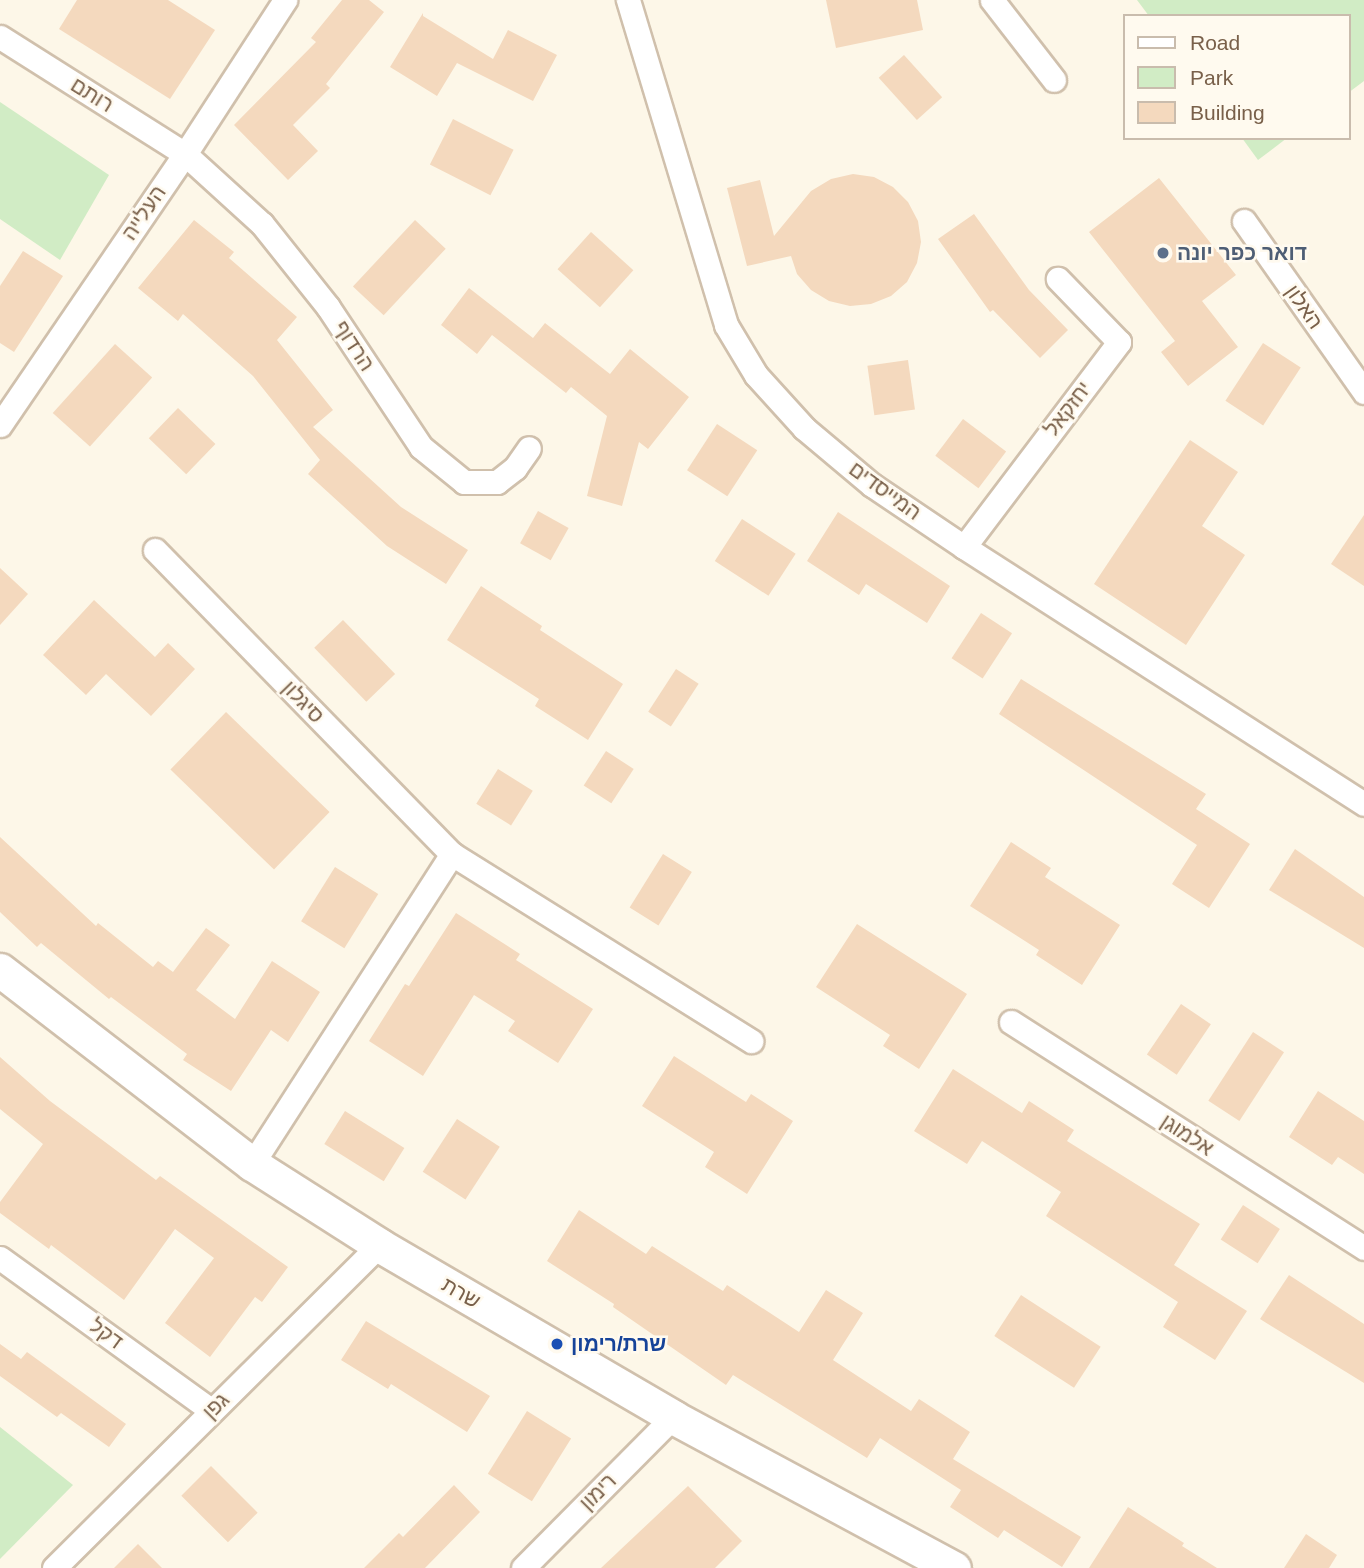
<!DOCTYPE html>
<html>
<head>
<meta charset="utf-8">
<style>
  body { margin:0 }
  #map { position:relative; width:1364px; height:1568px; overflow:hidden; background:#fdf7e8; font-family:Arial,"Noto Sans Hebrew",sans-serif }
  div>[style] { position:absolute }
  .green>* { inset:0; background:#d1ecc5 }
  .building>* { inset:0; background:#f4d9be; transform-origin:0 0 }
  .roads { filter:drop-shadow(2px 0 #d0c0ac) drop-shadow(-2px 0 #d0c0ac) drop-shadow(0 2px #d0c0ac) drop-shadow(0 -2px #d0c0ac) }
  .street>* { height:23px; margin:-11.5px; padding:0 11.5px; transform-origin:11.5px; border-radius:11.5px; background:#fff }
  .secondary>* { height:33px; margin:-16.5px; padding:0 16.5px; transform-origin:16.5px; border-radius:16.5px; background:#fff }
  .dots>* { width:19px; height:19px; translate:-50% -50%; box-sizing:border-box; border:4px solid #fffaef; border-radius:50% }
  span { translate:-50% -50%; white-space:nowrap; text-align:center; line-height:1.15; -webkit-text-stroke:5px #fffaef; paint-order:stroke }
  .street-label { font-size:21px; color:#79604a }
  .service-label { font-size:21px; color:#4e5e75; font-weight:700 }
  .left { translate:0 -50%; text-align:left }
  .transit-label { font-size:21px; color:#164399; font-weight:700 }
  .legend { position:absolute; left:1123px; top:14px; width:228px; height:126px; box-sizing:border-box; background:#fffaef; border:2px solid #c9bcad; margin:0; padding:9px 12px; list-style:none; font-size:21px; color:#79604a }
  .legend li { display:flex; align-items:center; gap:14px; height:35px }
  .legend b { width:35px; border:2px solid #c9bcad }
</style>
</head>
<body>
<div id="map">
  <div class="green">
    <div style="clip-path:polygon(1137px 0,1364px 0,1364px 81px,1348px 93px,1348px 16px,1149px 16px)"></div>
    <div style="clip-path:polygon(0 102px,109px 175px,60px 260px,0 219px)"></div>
    <div style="clip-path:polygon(1242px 138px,1287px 138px,1258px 160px)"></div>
    <div style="clip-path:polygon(0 1427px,73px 1485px,0 1559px)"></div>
  </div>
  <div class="building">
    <div style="clip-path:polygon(77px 0,168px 0,215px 30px,170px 99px,59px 29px)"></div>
    <div style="clip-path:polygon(342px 0,369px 0,384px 12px,326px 84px,330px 88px,293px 125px,318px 151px,288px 180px,234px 125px,316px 42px,311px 38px)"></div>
    <div style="clip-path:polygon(826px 0,917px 0,923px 30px,836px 48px)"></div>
    <div style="clip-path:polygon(423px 13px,423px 16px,493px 59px,508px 30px,557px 55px,533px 101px,457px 63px,437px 96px,390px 67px)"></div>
    <div style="left:904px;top:55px;width:57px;height:34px;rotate:48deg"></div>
    <div style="left:453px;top:119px;width:68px;height:51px;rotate:27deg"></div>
    <div style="clip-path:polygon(853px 174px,874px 177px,893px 187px,908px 202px,918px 221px,921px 242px,917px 263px,907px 282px,891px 296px,871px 304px,850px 306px,829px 301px,811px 290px,797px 274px,791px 256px,747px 266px,727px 188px,760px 180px,774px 236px,811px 191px,831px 179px)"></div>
    <div style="clip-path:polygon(1159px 178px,1236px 275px,1202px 301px,1238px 347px,1188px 386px,1161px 352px,1175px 341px,1089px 232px)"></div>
    <div style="clip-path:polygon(974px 214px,1029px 290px,1068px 330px,1040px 358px,993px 310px,990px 312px,938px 239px)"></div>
    <div style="clip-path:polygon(194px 220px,234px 252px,229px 258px,297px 317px,277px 340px,333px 410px,313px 427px,401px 507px,468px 550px,446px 584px,387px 546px,308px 474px,320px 460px,253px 376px,183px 314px,178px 321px,138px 288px)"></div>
    <div style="left:415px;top:220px;width:42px;height:91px;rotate:43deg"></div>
    <div style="left:591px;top:232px;width:57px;height:50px;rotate:42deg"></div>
    <div style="clip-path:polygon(23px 251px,63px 276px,14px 352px,0 343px,0 286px)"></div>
    <div style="clip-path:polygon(469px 288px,533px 338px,545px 323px,610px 374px,630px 349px,689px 397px,648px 449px,639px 442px,622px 506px,587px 496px,607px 416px,571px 387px,566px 393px,492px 335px,477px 354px,441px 325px)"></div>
    <div style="left:1263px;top:343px;width:45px;height:69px;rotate:33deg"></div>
    <div style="left:115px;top:344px;width:50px;height:93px;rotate:42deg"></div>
    <div style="left:908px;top:360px;width:50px;height:41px;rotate:82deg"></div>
    <div style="left:178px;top:408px;width:52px;height:42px;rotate:44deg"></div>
    <div style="left:963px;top:419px;width:54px;height:46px;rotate:37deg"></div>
    <div style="left:717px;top:424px;width:48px;height:55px;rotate:33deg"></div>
    <div style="clip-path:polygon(1190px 440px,1238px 472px,1202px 526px,1245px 555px,1186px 645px,1094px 584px)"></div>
    <div style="left:538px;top:511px;width:35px;height:37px;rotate:29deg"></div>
    <div style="clip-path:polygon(838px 512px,950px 586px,927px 623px,866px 584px,859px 595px,807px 561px)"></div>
    <div style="clip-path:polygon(1364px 515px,1364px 586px,1331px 564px)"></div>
    <div style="left:742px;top:519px;width:64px;height:50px;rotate:33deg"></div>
    <div style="clip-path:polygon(0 568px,28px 594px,0 625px)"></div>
    <div style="clip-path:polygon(481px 586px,542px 626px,540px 630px,623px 684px,588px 740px,535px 706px,539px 699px,447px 640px)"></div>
    <div style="clip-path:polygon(94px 600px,155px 657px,168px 643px,195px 669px,151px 716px,106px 674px,86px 695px,43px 655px)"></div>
    <div style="left:981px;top:613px;width:37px;height:54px;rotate:33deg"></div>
    <div style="left:343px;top:620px;width:75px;height:40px;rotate:46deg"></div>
    <div style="left:676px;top:669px;width:27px;height:51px;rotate:33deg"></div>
    <div style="clip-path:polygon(1021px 679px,1206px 794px,1196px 809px,1250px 844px,1209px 908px,1172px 884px,1197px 845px,999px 714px)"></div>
    <div style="left:226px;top:712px;width:144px;height:80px;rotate:44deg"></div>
    <div style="left:606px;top:751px;width:33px;height:41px;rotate:33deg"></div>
    <div style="left:498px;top:769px;width:41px;height:41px;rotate:32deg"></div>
    <div style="clip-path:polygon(0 837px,96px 926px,98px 923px,153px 967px,158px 961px,173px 972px,206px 928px,230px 945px,196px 990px,235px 1019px,272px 961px,320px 992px,288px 1042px,271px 1030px,231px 1091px,183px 1060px,187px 1054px,111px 997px,109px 999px,41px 943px,37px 947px,0 912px)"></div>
    <div style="clip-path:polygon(1011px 842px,1051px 868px,1045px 877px,1120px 925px,1082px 985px,1036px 955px,1039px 950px,970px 906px)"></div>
    <div style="clip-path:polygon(1295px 849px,1364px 897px,1364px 948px,1269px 890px)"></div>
    <div style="left:663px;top:854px;width:34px;height:63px;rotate:32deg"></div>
    <div style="left:335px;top:867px;width:51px;height:64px;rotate:32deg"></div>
    <div style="clip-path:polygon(456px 913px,520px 954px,516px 960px,593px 1009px,558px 1063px,508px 1031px,515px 1021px,474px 995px,423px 1076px,369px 1041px,405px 984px,409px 986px)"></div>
    <div style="clip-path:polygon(857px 924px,967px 994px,919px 1069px,883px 1046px,890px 1035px,816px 987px)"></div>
    <div style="left:1181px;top:1004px;width:36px;height:61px;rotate:34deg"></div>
    <div style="left:1253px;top:1032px;width:37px;height:82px;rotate:33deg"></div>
    <div style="clip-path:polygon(674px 1056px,746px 1102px,751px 1094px,793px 1121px,747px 1194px,705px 1167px,714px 1152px,642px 1106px)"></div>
    <div style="clip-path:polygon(0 1057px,50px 1101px,156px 1180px,160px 1176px,288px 1267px,262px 1302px,255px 1297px,210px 1357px,165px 1323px,214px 1258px,175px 1229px,124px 1300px,51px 1245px,49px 1249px,0 1213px,0 1202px,43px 1144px,0 1109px)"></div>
    <div style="clip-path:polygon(953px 1069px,1022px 1113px,1029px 1101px,1074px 1130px,1067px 1141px,1200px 1224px,1174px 1265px,1247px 1311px,1215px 1360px,1163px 1327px,1178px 1302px,1046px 1216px,1061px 1192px,982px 1141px,967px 1164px,914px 1131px)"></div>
    <div style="clip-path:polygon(1318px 1091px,1364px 1121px,1364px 1174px,1338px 1157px,1332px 1165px,1289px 1137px)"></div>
    <div style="left:345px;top:1111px;width:70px;height:39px;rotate:32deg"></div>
    <div style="left:457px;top:1119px;width:51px;height:63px;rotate:33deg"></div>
    <div style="left:1243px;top:1205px;width:44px;height:41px;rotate:33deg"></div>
    <div style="clip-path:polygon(579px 1210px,646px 1254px,652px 1246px,723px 1291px,727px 1285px,799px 1332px,826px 1290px,863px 1313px,833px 1360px,911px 1411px,919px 1399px,970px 1432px,953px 1459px,1081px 1537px,1062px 1567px,1004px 1530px,998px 1538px,950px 1507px,961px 1490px,880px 1438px,867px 1458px,733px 1375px,726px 1385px,613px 1307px,614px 1304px,547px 1261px)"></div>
    <div style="clip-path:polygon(1289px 1275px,1364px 1324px,1364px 1383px,1260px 1319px)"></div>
    <div style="left:1021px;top:1295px;width:95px;height:49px;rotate:33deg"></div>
    <div style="clip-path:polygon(366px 1321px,490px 1396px,467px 1432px,391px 1384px,388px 1389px,341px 1360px)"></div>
    <div style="clip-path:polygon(0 1344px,21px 1359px,27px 1352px,126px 1424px,109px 1447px,61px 1413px,57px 1417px,0 1376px)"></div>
    <div style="left:527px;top:1411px;width:52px;height:74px;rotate:32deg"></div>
    <div style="left:211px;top:1466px;width:66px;height:42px;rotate:45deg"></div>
    <div style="clip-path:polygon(454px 1485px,480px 1512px,425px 1568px,364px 1568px,399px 1533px,403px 1537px)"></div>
    <div style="clip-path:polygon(688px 1486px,742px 1541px,715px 1568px,601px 1568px)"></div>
    <div style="clip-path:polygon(1128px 1507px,1184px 1543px,1182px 1546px,1217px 1568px,1089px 1568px)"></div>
    <div style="clip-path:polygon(1306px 1534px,1337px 1555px,1329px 1568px,1284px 1568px)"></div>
    <div style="clip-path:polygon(138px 1544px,162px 1568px,114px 1568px)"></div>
  </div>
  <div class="roads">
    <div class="street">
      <div style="left:628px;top:0;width:339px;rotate:73.2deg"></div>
      <div style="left:726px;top:325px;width:58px;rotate:59deg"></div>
      <div style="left:756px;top:375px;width:72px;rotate:47.8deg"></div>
      <div style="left:804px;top:428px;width:89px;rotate:40deg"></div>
      <div style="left:872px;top:485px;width:111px;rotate:34deg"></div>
      <div style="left:964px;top:547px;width:475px;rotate:32.7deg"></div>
      <div style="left:992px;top:0;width:101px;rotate:52.2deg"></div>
      <div style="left:0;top:37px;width:219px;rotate:32.3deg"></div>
      <div style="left:185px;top:154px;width:104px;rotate:42.3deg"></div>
      <div style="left:262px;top:224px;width:106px;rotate:51.5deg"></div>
      <div style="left:328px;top:307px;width:168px;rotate:56.4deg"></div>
      <div style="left:421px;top:447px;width:55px;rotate:39.1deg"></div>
      <div style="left:464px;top:482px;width:33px"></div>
      <div style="left:497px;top:482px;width:23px;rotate:-38deg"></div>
      <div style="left:515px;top:468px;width:24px;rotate:-55deg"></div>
      <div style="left:1244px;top:221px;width:209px;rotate:54.9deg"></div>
      <div style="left:0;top:425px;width:328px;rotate:-55.7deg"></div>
      <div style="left:185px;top:154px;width:184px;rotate:-57deg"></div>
      <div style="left:964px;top:547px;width:257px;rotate:-52.9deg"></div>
      <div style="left:1119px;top:342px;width:88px;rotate:-134.1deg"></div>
      <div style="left:155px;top:550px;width:425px;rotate:45.7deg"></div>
      <div style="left:452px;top:854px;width:353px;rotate:32deg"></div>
      <div style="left:1011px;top:1022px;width:419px;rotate:32.6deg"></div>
      <div style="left:252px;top:1164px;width:369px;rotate:-57.2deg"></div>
      <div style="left:0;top:1258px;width:260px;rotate:35.8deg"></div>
      <div style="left:54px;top:1568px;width:458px;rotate:-44.8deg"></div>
      <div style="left:523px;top:1568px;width:213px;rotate:-45.2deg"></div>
    </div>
    <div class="secondary">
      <div style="left:0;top:970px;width:318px;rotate:37.6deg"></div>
      <div style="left:252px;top:1164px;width:151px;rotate:32.5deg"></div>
      <div style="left:379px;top:1245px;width:341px;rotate:30.3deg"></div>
      <div style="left:673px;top:1417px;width:319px;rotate:28.3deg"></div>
    </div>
  </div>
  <div class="dots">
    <div style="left:1163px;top:253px;background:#5c6f8a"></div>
    <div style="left:557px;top:1344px;background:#1a4fb4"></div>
  </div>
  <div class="street-label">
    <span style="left:92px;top:95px;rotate:32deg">רותם</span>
    <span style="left:144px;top:213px;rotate:-56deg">העלייה</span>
    <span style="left:1304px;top:307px;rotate:55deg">האלון</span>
    <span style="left:354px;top:346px;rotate:57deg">הרדוף</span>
    <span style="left:1068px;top:409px;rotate:-53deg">יחזקאל</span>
    <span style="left:885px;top:491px;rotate:36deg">המייסדים</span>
    <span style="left:303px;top:702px;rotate:46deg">סיגלון</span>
    <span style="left:1187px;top:1135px;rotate:33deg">אלמוגן</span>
    <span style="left:461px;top:1293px;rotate:30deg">שרת</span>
    <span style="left:106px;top:1334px;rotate:36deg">דקל</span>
    <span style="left:216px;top:1406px;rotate:-45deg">גפן</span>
    <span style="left:598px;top:1492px;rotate:-45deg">רימון</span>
  </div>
  <div class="service-label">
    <span class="left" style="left:1177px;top:253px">דואר כפר יונה</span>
  </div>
  <div class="transit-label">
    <span class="left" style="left:571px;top:1344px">שרת/רימון</span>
  </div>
  <ul class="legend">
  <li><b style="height:9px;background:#fff"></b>Road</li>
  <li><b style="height:19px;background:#d1ecc5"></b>Park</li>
  <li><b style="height:19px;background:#f4d9be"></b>Building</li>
  </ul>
</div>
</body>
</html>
